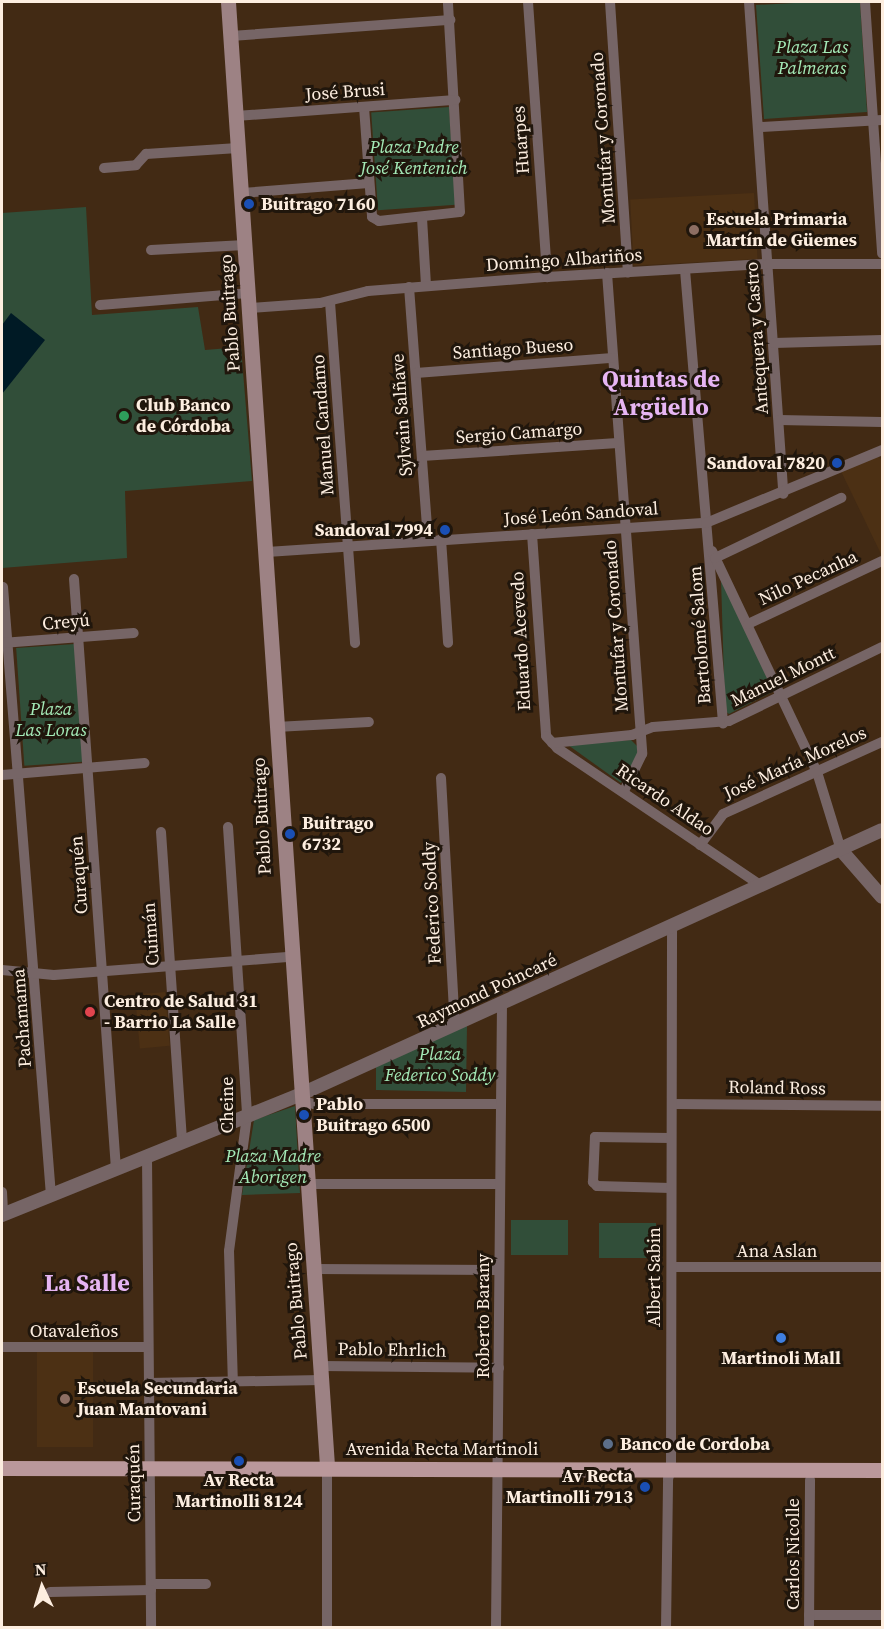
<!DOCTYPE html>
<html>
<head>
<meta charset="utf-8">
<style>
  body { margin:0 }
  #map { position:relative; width:884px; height:1629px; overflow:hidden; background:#422a14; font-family:"Source Serif 4",serif }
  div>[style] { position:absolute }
  .built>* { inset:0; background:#4c3014; transform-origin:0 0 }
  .green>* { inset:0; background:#314e39; transform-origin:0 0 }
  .water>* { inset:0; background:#001a25 }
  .minor>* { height:10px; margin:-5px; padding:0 5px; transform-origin:5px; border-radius:5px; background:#766566 }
  .tertiary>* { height:14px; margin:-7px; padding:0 7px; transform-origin:7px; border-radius:7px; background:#766566 }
  .secondary>* { height:15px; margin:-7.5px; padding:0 7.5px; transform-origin:7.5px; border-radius:7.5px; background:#9d8284 }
  .primary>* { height:15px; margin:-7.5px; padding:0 7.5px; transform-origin:7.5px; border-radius:7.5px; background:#ba989b }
  .dots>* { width:16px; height:16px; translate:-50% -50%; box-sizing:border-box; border:3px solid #20160c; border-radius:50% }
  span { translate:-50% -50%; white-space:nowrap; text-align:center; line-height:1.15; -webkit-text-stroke:6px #20160c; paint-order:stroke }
  .park-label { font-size:18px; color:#a4eab7; font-style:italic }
  .street-label { font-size:18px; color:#fdeee0 }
  .poi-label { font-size:18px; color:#fdeee0; font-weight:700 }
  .left { translate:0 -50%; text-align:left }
  .right { translate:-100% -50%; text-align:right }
  .district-label { font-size:24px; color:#e6b5f3; font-weight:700 }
  .frame { position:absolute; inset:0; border:3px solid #fdeee0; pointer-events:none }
  .north { position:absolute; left:12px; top:1557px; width:60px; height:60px; -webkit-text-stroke:4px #20160c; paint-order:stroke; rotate:356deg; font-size:16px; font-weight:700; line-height:24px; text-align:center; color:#fdeee0 }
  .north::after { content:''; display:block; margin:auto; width:21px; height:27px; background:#fdeee0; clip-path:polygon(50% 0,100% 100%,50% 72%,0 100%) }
</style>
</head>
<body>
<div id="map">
  <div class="built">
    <div style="left:754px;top:193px;width:66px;height:124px;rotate:87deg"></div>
    <div style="clip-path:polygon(873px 452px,882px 460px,882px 556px,839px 467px)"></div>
    <div style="left:165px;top:992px;width:54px;height:30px;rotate:85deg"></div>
    <div style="left:37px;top:1350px;width:56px;height:97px"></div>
  </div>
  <div class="green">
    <div style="clip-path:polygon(813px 2px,860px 2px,867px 112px,764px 119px,756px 5px)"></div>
    <div style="left:449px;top:107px;width:98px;height:78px;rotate:86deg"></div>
    <div style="clip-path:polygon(86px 207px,92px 315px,198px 307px,205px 350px,241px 347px,252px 481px,125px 491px,127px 558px,2px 568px,2px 213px)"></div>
    <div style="clip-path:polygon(721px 579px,774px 691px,729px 714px,725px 711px)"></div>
    <div style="left:75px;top:644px;width:118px;height:59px;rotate:86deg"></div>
    <div style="clip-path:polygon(631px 740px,637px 746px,637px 758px,621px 783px,568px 745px)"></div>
    <div style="clip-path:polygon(467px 1025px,466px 1092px,376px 1090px,376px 1067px)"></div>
    <div style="clip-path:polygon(295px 1106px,300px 1193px,242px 1195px,254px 1120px)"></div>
    <div style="left:511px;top:1220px;width:57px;height:35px"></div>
    <div style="left:599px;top:1223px;width:57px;height:35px"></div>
  </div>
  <div class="water">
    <div style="clip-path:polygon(11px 313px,45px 340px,2px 394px,2px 325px)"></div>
  </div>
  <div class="minor">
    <div style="left:528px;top:2px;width:276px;rotate:86deg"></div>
    <div style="left:610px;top:2px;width:271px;rotate:86.2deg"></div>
    <div style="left:749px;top:2px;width:493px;rotate:86deg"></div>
    <div style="left:865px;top:2px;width:252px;rotate:86.1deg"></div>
    <div style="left:231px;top:36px;width:220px;rotate:-4.2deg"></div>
    <div style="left:364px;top:107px;width:110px;rotate:85.8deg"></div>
    <div style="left:372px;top:217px;width:8px;rotate:30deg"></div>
    <div style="left:379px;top:221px;width:81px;rotate:-6.3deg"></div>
    <div style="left:460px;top:212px;width:210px;rotate:-93.3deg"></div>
    <div style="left:236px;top:116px;width:220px;rotate:-4.2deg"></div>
    <div style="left:760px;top:127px;width:122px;rotate:-3.3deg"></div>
    <div style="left:104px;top:168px;width:32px;rotate:-5deg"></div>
    <div style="left:136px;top:165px;width:15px;rotate:-48deg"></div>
    <div style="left:146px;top:154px;width:92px;rotate:-3.7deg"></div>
    <div style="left:242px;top:193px;width:127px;rotate:-4.5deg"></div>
    <div style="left:422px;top:218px;width:68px;rotate:86.6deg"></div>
    <div style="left:151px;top:250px;width:94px;rotate:-3deg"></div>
    <div style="left:685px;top:270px;width:455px;rotate:85.2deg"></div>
    <div style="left:607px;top:273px;width:482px;rotate:85.8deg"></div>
    <div style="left:642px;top:754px;width:41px;rotate:115.9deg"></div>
    <div style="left:409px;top:287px;width:254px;rotate:85.7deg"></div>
    <div style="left:330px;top:302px;width:342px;rotate:85.8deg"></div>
    <div style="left:100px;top:305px;width:148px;rotate:-4.6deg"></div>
    <div style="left:249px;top:308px;width:71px;rotate:-4deg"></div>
    <div style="left:320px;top:303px;width:49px;rotate:-14deg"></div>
    <div style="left:368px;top:291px;width:180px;rotate:-4.5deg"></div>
    <div style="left:547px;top:277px;width:221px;rotate:-3.4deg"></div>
    <div style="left:768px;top:264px;width:114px"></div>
    <div style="left:774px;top:343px;width:108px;rotate:-1.6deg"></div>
    <div style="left:416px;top:373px;width:197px;rotate:-4.4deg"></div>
    <div style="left:779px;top:420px;width:103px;rotate:1.1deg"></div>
    <div style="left:422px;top:456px;width:196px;rotate:-3.8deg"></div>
    <div style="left:532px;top:534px;width:202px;rotate:86deg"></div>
    <div style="left:546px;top:736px;width:16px;rotate:47deg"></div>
    <div style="left:557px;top:748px;width:244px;rotate:34deg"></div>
    <div style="left:441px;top:539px;width:104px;rotate:86.1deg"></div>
    <div style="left:712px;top:551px;width:245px;rotate:64.6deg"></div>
    <div style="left:817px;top:772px;width:82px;rotate:72.9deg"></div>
    <div style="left:267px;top:552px;width:440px;rotate:-3.8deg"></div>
    <div style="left:706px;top:523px;width:191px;rotate:-22.5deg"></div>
    <div style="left:715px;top:558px;width:140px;rotate:-25.5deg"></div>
    <div style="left:74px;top:579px;width:591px;rotate:85.93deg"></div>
    <div style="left:3px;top:587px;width:610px;rotate:85.49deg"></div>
    <div style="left:748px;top:624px;width:148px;rotate:-25.2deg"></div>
    <div style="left:2px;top:643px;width:132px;rotate:-4.3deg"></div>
    <div style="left:276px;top:727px;width:93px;rotate:-3.1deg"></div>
    <div style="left:552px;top:743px;width:80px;rotate:-5.7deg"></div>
    <div style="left:632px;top:735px;width:22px;rotate:-21deg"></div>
    <div style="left:653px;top:727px;width:76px;rotate:-4.5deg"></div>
    <div style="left:729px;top:721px;width:170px;rotate:-25.8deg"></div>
    <div style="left:2px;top:775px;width:143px;rotate:-4.8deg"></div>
    <div style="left:441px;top:778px;width:248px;rotate:86.8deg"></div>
    <div style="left:228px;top:827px;width:290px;rotate:86.2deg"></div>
    <div style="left:247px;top:1116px;width:136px;rotate:97.6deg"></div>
    <div style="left:229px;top:1251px;width:132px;rotate:88.3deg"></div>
    <div style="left:161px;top:832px;width:311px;rotate:86.1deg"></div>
    <div style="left:700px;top:845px;width:39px;rotate:-53deg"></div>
    <div style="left:723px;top:814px;width:175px;rotate:-24.4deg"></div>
    <div style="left:2px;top:970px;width:52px;rotate:5.5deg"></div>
    <div style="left:54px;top:975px;width:237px;rotate:-4.4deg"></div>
    <div style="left:299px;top:1100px;width:16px;rotate:15deg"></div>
    <div style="left:314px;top:1104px;width:187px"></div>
    <div style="left:672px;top:1104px;width:210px;rotate:0.5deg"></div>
    <div style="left:147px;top:1157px;width:471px;rotate:89.5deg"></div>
    <div style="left:307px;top:1184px;width:193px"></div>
    <div style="left:671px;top:1188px;width:74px;rotate:-178.5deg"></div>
    <div style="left:597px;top:1186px;width:6px;rotate:-135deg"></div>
    <div style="left:593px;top:1182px;width:45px;rotate:-87.5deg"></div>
    <div style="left:595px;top:1137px;width:76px;rotate:0.8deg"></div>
    <div style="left:2px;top:1192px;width:22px;rotate:87deg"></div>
    <div style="left:672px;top:1267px;width:210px"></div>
    <div style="left:313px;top:1269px;width:186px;rotate:0.3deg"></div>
    <div style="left:2px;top:1347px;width:145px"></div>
    <div style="left:321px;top:1366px;width:178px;rotate:0.6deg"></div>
    <div style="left:148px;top:1383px;width:174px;rotate:-1deg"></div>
    <div style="left:152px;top:1584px;width:54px"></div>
    <div style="left:50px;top:1592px;width:101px;rotate:-1.1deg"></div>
    <div style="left:809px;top:1615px;width:73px"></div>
    <div style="left:327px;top:1628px;width:161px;rotate:-90deg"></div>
    <div style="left:496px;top:1628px;width:623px;rotate:-89.45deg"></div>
    <div style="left:666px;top:1628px;width:149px;rotate:-89.2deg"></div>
    <div style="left:668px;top:1479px;width:9px;rotate:-72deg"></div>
    <div style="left:671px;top:1470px;width:544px;rotate:-89.89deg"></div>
    <div style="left:809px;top:1628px;width:148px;rotate:-89.6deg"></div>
  </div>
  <div class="tertiary">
    <div style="left:841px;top:850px;width:62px;rotate:48.9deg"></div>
    <div style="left:2px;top:1215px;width:320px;rotate:-22deg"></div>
    <div style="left:299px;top:1095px;width:640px;rotate:-24.44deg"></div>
  </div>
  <div class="secondary">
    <div style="left:228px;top:2px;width:1468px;rotate:86.13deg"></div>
  </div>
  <div class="primary">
    <div style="left:2px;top:1468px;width:880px;rotate:0.13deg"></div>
  </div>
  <div class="dots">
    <div style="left:249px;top:204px;background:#1a4fb4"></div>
    <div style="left:694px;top:230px;background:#8d6e63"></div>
    <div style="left:124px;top:416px;background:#2e9e5b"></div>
    <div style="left:837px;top:463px;background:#1a4fb4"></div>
    <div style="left:445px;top:530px;background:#1a4fb4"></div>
    <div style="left:290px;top:834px;background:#1a4fb4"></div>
    <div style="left:90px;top:1012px;background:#e0444e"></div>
    <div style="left:304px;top:1115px;background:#1a4fb4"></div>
    <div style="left:781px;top:1338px;background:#3f7fe0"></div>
    <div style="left:65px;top:1399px;background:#8d6e63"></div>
    <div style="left:608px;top:1444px;background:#5c6f8a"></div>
    <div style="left:239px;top:1461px;background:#1a4fb4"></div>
    <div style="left:645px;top:1487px;background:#1a4fb4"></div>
  </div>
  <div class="park-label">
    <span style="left:812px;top:58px">Plaza Las<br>Palmeras</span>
    <span style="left:414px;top:158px">Plaza Padre<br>José Kentenich</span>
    <span style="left:51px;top:720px">Plaza<br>Las Loras</span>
    <span style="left:440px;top:1065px">Plaza<br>Federico Soddy</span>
    <span style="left:273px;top:1167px">Plaza Madre<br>Aborigen</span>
  </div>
  <div class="street-label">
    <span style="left:345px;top:92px;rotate:-4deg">José Brusi</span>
    <span style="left:603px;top:138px;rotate:-94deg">Montufar y Coronado</span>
    <span style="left:521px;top:140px;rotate:-94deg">Huarpes</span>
    <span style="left:564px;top:260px;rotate:-4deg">Domingo Albariños</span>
    <span style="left:230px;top:313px;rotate:-94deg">Pablo Buitrago</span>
    <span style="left:757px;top:338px;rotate:-94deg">Antequera y Castro</span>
    <span style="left:513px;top:349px;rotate:-4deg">Santiago Bueso</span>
    <span style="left:402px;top:415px;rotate:-94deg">Sylvain Salñave</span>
    <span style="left:323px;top:425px;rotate:-94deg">Manuel Candamo</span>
    <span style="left:519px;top:433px;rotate:-4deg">Sergio Camargo</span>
    <span style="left:581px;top:514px;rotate:-4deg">José León Sandoval</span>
    <span style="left:808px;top:578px;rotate:-25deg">Nilo Pecanha</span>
    <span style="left:66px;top:622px;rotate:-5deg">Creyú</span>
    <span style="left:616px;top:626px;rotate:-94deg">Montufar y Coronado</span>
    <span style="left:700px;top:635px;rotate:-94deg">Bartolomé Salom</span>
    <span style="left:521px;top:641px;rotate:-93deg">Eduardo Acevedo</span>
    <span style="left:783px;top:677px;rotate:-26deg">Manuel Montt</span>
    <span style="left:795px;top:763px;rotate:-24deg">José María Morelos</span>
    <span style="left:665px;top:800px;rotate:34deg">Ricardo Aldao</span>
    <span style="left:262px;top:816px;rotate:-93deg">Pablo Buitrago</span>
    <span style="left:79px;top:875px;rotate:-94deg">Curaquén</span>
    <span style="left:432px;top:903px;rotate:-93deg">Federico Soddy</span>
    <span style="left:151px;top:934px;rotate:-94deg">Cuimán</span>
    <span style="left:487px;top:991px;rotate:-25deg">Raymond Poincaré</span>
    <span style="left:22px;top:1018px;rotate:-94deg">Pachamama</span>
    <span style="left:777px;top:1088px;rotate:1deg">Roland Ross</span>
    <span style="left:227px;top:1105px;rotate:-90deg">Cheine</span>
    <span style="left:777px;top:1251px">Ana Aslan</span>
    <span style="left:654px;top:1277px;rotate:-90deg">Albert Sabin</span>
    <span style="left:296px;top:1301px;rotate:-95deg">Pablo Buitrago</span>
    <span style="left:483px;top:1316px;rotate:-90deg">Roberto Barany</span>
    <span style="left:74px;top:1331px">Otavaleños</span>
    <span style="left:392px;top:1350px;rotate:1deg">Pablo Ehrlich</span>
    <span style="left:442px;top:1449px">Avenida Recta Martinoli</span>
    <span style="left:134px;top:1483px;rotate:-91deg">Curaquén</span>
    <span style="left:793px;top:1554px;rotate:-90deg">Carlos Nicolle</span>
  </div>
  <div class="poi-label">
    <span class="left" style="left:261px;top:204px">Buitrago 7160</span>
    <span class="left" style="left:706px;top:230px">Escuela Primaria<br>Martín de Güemes</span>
    <span class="left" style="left:136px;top:416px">Club Banco<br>de Córdoba</span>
    <span class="right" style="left:825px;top:463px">Sandoval 7820</span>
    <span class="right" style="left:433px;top:530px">Sandoval 7994</span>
    <span class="left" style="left:302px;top:834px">Buitrago<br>6732</span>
    <span class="left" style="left:104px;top:1012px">Centro de Salud 31<br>- Barrio La Salle</span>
    <span class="left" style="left:316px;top:1115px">Pablo<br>Buitrago 6500</span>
    <span style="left:781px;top:1358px">Martinoli Mall</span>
    <span class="left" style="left:77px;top:1399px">Escuela Secundaria<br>Juan Mantovani</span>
    <span class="left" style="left:620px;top:1444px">Banco de Cordoba</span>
    <span class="right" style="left:633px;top:1487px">Av Recta<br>Martinolli 7913</span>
    <span style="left:239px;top:1491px">Av Recta<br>Martinolli 8124</span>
  </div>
  <div class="district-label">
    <span style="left:661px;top:393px">Quintas de<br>Argüello</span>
    <span style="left:87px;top:1283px">La Salle</span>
  </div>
  <div class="frame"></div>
  <div class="north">N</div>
</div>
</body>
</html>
